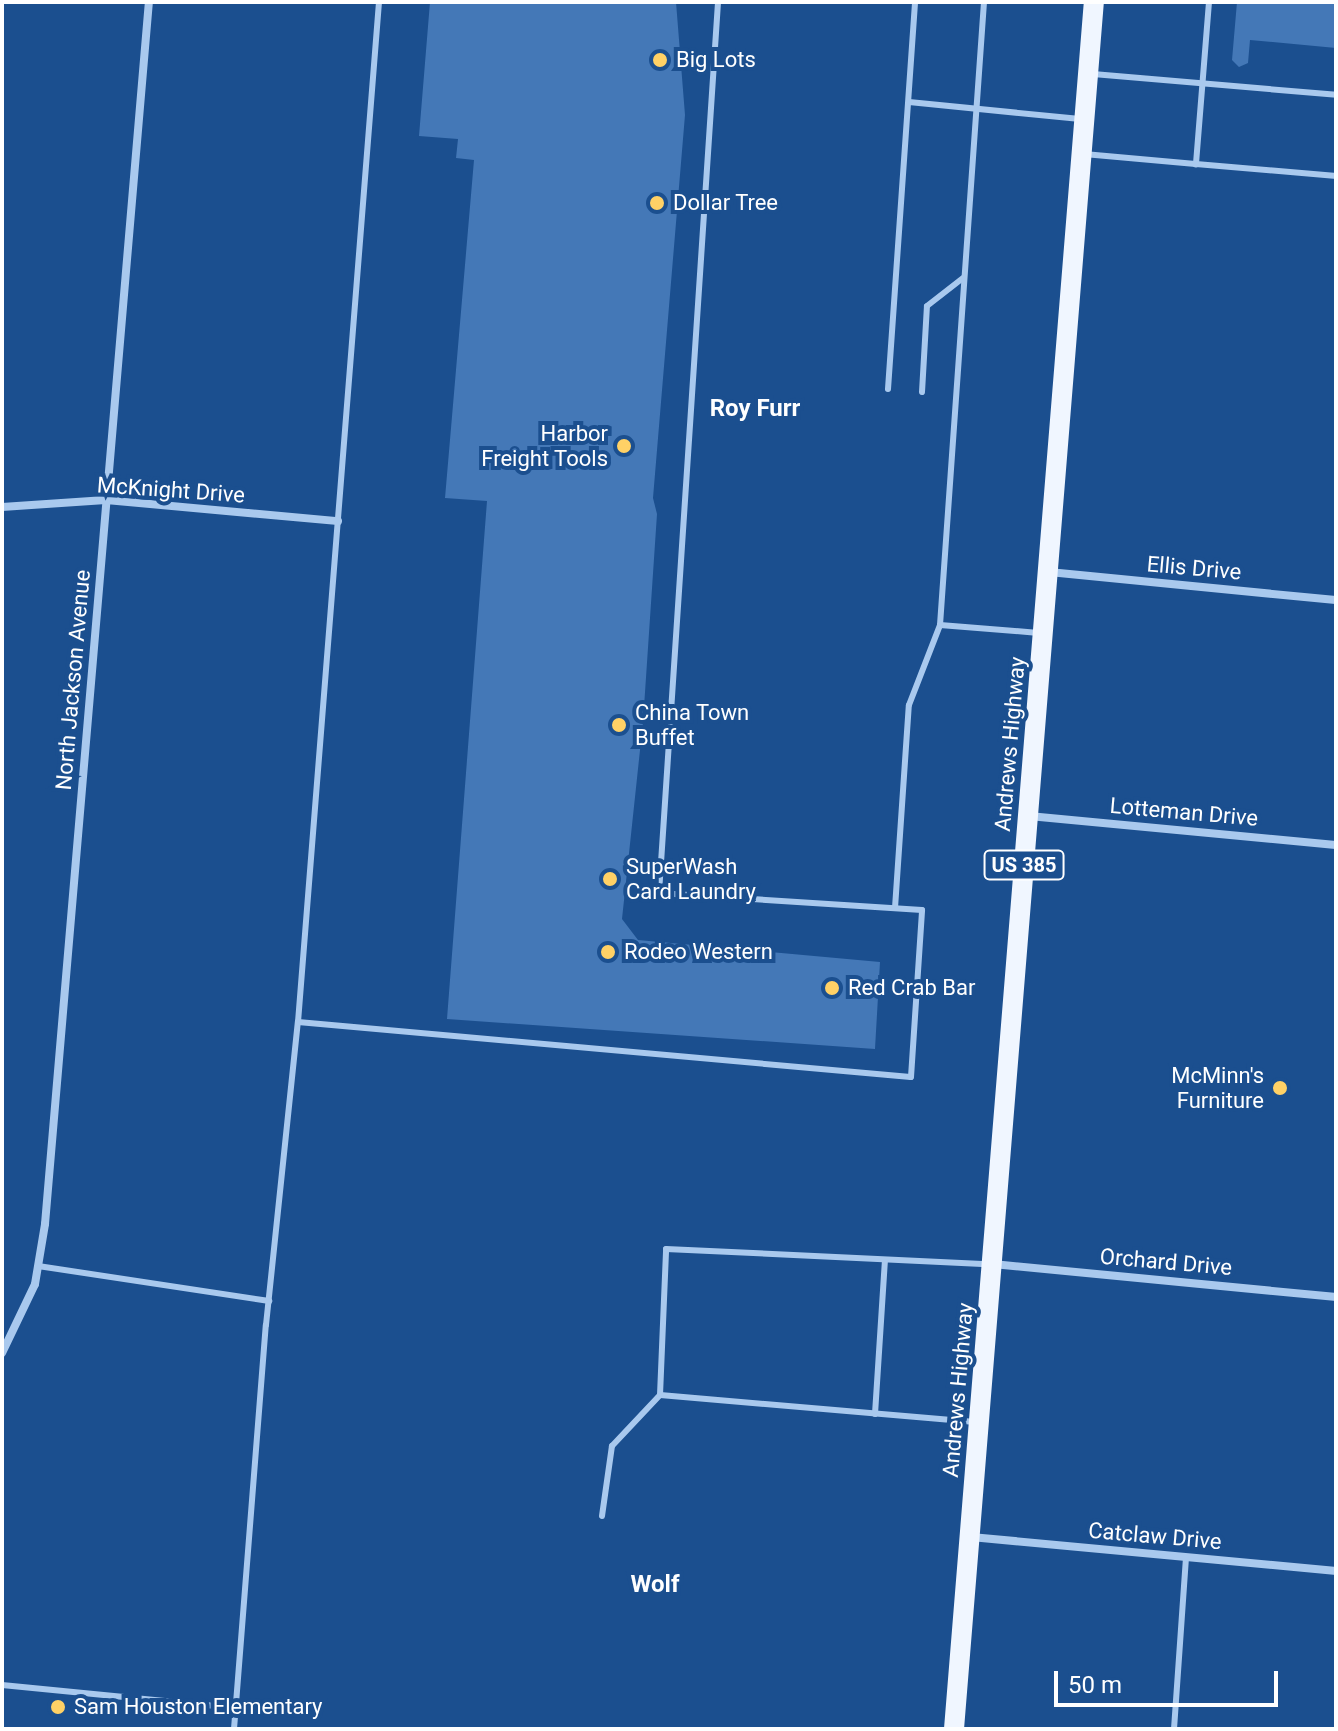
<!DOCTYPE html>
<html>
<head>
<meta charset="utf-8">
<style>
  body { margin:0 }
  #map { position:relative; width:1338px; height:1731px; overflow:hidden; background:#1b4f8f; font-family:Roboto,sans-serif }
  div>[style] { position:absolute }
  .building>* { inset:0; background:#4478b7 }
  .lane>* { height:6px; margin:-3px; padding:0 3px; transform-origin:3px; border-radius:3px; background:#a9c9ee }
  .street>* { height:8px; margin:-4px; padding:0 4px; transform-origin:4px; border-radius:4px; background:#a9c9ee }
  .primary>* { height:20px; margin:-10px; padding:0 10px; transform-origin:10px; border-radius:10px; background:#f0f6ff }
  .dots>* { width:22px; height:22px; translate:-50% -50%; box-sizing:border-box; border:4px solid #1b4f8f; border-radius:50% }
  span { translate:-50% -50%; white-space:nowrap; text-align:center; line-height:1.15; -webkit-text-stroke:8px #1b4f8f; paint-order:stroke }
  .shield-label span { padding:2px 6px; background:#1b4f8f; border:2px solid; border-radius:6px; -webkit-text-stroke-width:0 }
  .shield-label { font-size:20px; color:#fff; font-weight:700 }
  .poi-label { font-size:22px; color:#fff }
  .left { translate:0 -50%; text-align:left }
  .right { translate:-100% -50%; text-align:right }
  .street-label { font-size:22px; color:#fff }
  .neighbourhood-label { font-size:24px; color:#fff; font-weight:700 }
  .frame { position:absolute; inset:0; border:4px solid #fff; pointer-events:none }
  .scale { position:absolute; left:1054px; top:1671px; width:224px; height:36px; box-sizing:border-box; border:4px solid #fff; border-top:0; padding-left:10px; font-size:24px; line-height:28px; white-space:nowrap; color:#fff; -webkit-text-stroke:6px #1b4f8f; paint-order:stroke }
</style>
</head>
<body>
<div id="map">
  <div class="building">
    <div style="clip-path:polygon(430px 2px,676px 2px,685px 115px,653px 498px,657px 514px,643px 722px,622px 919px,638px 940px,880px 962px,875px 1049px,447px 1019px,487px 501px,445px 498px,474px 160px,456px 158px,458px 139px,419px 136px)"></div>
    <div style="clip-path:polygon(1237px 2px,1336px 2px,1336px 48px,1250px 40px,1248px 63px,1239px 67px,1232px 60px)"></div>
  </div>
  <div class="lane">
    <div style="left:379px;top:2px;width:1023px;rotate:94.54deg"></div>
    <div style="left:298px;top:1022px;width:615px;rotate:5.13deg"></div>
    <div style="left:911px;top:1077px;width:167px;rotate:-86.2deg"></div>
    <div style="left:922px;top:910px;width:264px;rotate:-176.3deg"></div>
    <div style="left:659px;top:893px;width:893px;rotate:-86.21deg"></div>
    <div style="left:1209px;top:2px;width:163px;rotate:94.6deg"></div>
    <div style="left:1196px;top:164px;width:141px;rotate:4.9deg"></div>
    <div style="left:1093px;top:74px;width:244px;rotate:4.9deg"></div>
    <div style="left:909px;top:102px;width:172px;rotate:5.7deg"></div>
    <div style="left:1084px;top:154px;width:112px;rotate:5.1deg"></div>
    <div style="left:888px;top:389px;width:388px;rotate:-86deg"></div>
    <div style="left:922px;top:392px;width:86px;rotate:-86.7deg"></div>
    <div style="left:927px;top:306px;width:46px;rotate:-37.9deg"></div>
    <div style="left:940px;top:625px;width:625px;rotate:-85.96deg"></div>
    <div style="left:895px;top:908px;width:203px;rotate:-86.1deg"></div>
    <div style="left:909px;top:705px;width:86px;rotate:-68.8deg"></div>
    <div style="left:940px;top:625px;width:99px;rotate:4.6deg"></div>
    <div style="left:38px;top:1266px;width:234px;rotate:8.6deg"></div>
    <div style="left:875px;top:1414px;width:154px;rotate:-86.3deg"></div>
    <div style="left:975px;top:1422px;width:316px;rotate:-175.1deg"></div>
    <div style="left:660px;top:1395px;width:146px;rotate:-87.6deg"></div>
    <div style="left:666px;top:1249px;width:322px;rotate:2.7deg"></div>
    <div style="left:602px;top:1516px;width:71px;rotate:-81.9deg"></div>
    <div style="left:612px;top:1446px;width:70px;rotate:-46.7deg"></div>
    <div style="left:2px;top:1685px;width:235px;rotate:5.6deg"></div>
    <div style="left:234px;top:1729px;width:405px;rotate:-85.5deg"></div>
    <div style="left:266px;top:1325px;width:305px;rotate:-84deg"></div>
    <div style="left:1174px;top:1729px;width:172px;rotate:-86deg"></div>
  </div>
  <div class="street">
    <div style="left:2px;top:507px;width:104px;rotate:-3.9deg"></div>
    <div style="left:106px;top:500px;width:233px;rotate:5.2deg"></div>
    <div style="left:1049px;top:572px;width:288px;rotate:5.6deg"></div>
    <div style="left:1029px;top:816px;width:308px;rotate:5.4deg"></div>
    <div style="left:993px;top:1264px;width:345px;rotate:5.5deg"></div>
    <div style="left:2px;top:1353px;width:76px;rotate:-64.4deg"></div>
    <div style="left:35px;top:1284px;width:61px;rotate:-80.5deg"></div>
    <div style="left:45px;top:1224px;width:1226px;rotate:-85.14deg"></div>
    <div style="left:971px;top:1537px;width:367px;rotate:5.3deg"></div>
  </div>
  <div class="primary">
    <div style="left:954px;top:1729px;width:1733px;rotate:-85.37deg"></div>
  </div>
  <div class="dots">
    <div style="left:660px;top:60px;background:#ffd166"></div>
    <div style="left:657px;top:203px;background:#ffd166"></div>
    <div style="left:624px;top:446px;background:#ffd166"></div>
    <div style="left:619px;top:725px;background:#ffd166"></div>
    <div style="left:610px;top:879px;background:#ffd166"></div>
    <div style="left:608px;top:952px;background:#ffd166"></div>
    <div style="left:832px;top:988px;background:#ffd166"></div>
    <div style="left:1280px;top:1088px;background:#ffd166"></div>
    <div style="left:58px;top:1707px;background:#ffd166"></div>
  </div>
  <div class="shield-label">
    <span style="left:1024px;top:865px">US 385</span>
  </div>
  <div class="poi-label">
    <span class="left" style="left:676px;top:60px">Big Lots</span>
    <span class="left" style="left:673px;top:203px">Dollar Tree</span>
    <span class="right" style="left:608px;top:446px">Harbor<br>Freight Tools</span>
    <span class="left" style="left:635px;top:725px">China Town<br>Buffet</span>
    <span class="left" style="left:626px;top:879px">SuperWash<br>Card Laundry</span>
    <span class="left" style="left:624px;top:952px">Rodeo Western</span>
    <span class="left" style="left:848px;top:988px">Red Crab Bar</span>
    <span class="right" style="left:1264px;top:1088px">McMinn's<br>Furniture</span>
    <span class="left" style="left:74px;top:1707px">Sam Houston Elementary</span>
  </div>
  <div class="street-label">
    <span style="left:171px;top:490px;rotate:4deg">McKnight Drive</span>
    <span style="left:1194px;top:568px;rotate:5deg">Ellis Drive</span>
    <span style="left:73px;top:680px;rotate:-85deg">North Jackson Avenue</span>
    <span style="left:1010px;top:744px;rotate:-85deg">Andrews Highway</span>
    <span style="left:1184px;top:812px;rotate:5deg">Lotteman Drive</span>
    <span style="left:1166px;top:1262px;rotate:5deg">Orchard Drive</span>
    <span style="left:958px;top:1390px;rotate:-85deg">Andrews Highway</span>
    <span style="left:1155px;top:1536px;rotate:5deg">Catclaw Drive</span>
  </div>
  <div class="neighbourhood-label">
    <span style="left:755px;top:409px">Roy Furr</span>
    <span style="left:655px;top:1585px">Wolf</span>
  </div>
  <div class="frame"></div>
  <div class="scale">50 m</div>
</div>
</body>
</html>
